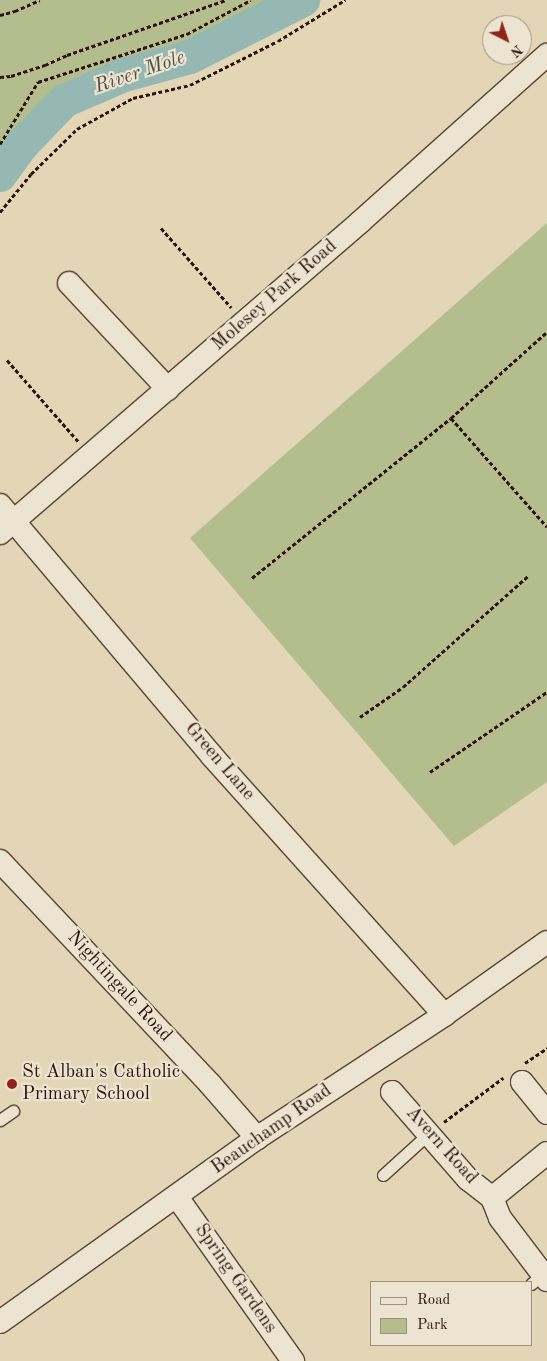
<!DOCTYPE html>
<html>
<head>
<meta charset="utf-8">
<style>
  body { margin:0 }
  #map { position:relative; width:547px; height:1361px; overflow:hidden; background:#e2d6b6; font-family:"Old Standard TT",serif }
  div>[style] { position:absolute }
  .green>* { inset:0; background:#b4bd8d }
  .river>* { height:34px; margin:-17px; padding:0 17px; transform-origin:17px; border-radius:17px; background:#95b8b3 }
  .path>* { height:3px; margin-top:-1.5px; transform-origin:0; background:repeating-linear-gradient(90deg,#2d130a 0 4px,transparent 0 6.5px) }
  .roads { filter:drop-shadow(1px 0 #5a4435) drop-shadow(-1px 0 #5a4435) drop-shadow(0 1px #5a4435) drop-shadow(0 -1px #5a4435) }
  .service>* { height:11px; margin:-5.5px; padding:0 5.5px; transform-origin:5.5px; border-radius:5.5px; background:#ece4d0 }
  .minor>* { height:22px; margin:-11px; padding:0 11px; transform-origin:11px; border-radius:11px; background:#ece4d0 }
  .dots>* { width:14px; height:14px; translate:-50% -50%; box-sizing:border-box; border:2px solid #ece4d0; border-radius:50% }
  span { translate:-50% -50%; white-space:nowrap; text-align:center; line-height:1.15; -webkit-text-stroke:4.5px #ece4d0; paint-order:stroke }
  .street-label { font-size:19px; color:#2d130a }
  .poi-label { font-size:19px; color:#2d130a }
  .left { translate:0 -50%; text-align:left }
  .water-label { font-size:20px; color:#514d45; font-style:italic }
  .legend { position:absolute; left:370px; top:1281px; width:162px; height:65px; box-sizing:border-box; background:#ece4d0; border:1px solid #a09081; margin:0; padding:6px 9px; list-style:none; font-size:15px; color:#2d130a }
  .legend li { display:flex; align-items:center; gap:10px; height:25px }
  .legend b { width:25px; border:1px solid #a09081 }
  .north { position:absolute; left:482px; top:15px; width:50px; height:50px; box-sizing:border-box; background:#ece4d0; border:1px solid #a09081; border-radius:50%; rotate:139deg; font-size:14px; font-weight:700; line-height:20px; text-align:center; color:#2d130a }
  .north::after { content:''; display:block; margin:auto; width:18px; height:22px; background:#8f2418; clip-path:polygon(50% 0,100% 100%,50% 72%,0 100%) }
</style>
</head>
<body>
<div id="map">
  <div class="green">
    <div style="clip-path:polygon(0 0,279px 0,197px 43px,102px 66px,34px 109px,0 165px)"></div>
    <div style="clip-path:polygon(547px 223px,547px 782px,454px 846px,190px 538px)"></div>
  </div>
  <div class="river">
    <div style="left:0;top:175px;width:36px;rotate:-54deg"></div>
    <div style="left:21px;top:146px;width:62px;rotate:-46.3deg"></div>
    <div style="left:64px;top:101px;width:65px;rotate:-23.4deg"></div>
    <div style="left:124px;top:75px;width:68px;rotate:-15.3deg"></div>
    <div style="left:190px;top:57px;width:127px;rotate:-26.8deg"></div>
  </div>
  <div class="path">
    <div style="left:0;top:15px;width:16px;rotate:-15deg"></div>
    <div style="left:15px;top:11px;width:27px;rotate:-24deg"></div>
    <div style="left:0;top:77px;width:11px;rotate:-5deg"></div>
    <div style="left:11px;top:76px;width:36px;rotate:-18deg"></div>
    <div style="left:45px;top:65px;width:24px;rotate:-24deg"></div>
    <div style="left:67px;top:55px;width:168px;rotate:-19.1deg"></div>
    <div style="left:0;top:144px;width:73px;rotate:-58.5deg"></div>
    <div style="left:38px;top:82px;width:157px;rotate:-17.9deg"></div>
    <div style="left:187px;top:34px;width:72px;rotate:-28deg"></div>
    <div style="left:0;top:212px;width:49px;rotate:-50.8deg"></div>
    <div style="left:31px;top:174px;width:64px;rotate:-44.4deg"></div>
    <div style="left:77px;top:129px;width:64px;rotate:-29deg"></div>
    <div style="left:133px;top:98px;width:58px;rotate:-12.8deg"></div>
    <div style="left:190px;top:85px;width:98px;rotate:-26.6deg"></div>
    <div style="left:278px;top:41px;width:79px;rotate:-31.5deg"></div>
    <div style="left:161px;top:228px;width:106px;rotate:48.5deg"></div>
    <div style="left:7px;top:360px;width:108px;rotate:48.8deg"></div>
    <div style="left:451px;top:418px;width:145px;rotate:48.6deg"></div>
    <div style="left:252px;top:578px;width:255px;rotate:-38.8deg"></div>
    <div style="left:451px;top:418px;width:129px;rotate:-41.9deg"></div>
    <div style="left:360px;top:717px;width:52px;rotate:-34.9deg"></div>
    <div style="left:403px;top:687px;width:167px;rotate:-41.6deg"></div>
    <div style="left:430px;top:772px;width:142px;rotate:-34.4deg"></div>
    <div style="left:525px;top:1063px;width:27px;rotate:-34deg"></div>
    <div style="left:444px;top:1122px;width:74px;rotate:-36.7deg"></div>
  </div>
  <div class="roads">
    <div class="service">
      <div style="left:0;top:1120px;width:16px;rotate:-35deg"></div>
      <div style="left:383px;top:1175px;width:61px;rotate:-42.3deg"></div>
      <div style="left:531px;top:1284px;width:16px;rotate:-40deg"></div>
    </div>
    <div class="minor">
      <div style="left:69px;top:283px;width:145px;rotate:47deg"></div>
      <div style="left:0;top:505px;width:329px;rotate:49.8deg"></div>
      <div style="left:212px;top:756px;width:348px;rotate:48.1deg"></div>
      <div style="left:0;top:533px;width:476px;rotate:-40.8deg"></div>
      <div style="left:360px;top:222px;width:251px;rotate:-41.8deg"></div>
      <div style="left:0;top:861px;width:306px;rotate:46.7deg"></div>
      <div style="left:210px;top:1084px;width:72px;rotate:49deg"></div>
      <div style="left:522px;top:1082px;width:40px;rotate:51deg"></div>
      <div style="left:392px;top:1092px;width:116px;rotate:48.9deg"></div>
      <div style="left:468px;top:1179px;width:31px;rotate:38deg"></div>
      <div style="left:492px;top:1198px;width:22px;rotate:68deg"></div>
      <div style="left:500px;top:1218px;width:78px;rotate:52.8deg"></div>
      <div style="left:177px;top:1197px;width:201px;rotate:54.7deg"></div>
      <div style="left:492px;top:1198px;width:71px;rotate:-39.3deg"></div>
      <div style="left:0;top:1322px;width:316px;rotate:-35.6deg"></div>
      <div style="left:257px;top:1138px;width:224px;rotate:-33.3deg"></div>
      <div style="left:444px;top:1015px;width:126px;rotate:-35.3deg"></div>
    </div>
  </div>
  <div class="dots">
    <div style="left:12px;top:1084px;background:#8f2418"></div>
  </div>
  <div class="street-label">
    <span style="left:275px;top:296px;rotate:-41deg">Molesey Park Road</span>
    <span style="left:219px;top:762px;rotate:49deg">Green Lane</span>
    <span style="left:119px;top:987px;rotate:47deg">Nightingale Road</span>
    <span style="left:272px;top:1130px;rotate:-35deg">Beauchamp Road</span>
    <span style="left:441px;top:1146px;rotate:48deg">Avern Road</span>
    <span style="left:235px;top:1279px;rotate:55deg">Spring Gardens</span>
  </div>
  <div class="poi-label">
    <span class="left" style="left:22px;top:1084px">St Alban's Catholic<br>Primary School</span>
  </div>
  <div class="water-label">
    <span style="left:140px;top:73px;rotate:-19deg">River Mole</span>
  </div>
  <ul class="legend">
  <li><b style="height:6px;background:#ece4d0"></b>Road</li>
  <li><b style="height:14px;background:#b4bd8d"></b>Park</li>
  </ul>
  <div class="north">N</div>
</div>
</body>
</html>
